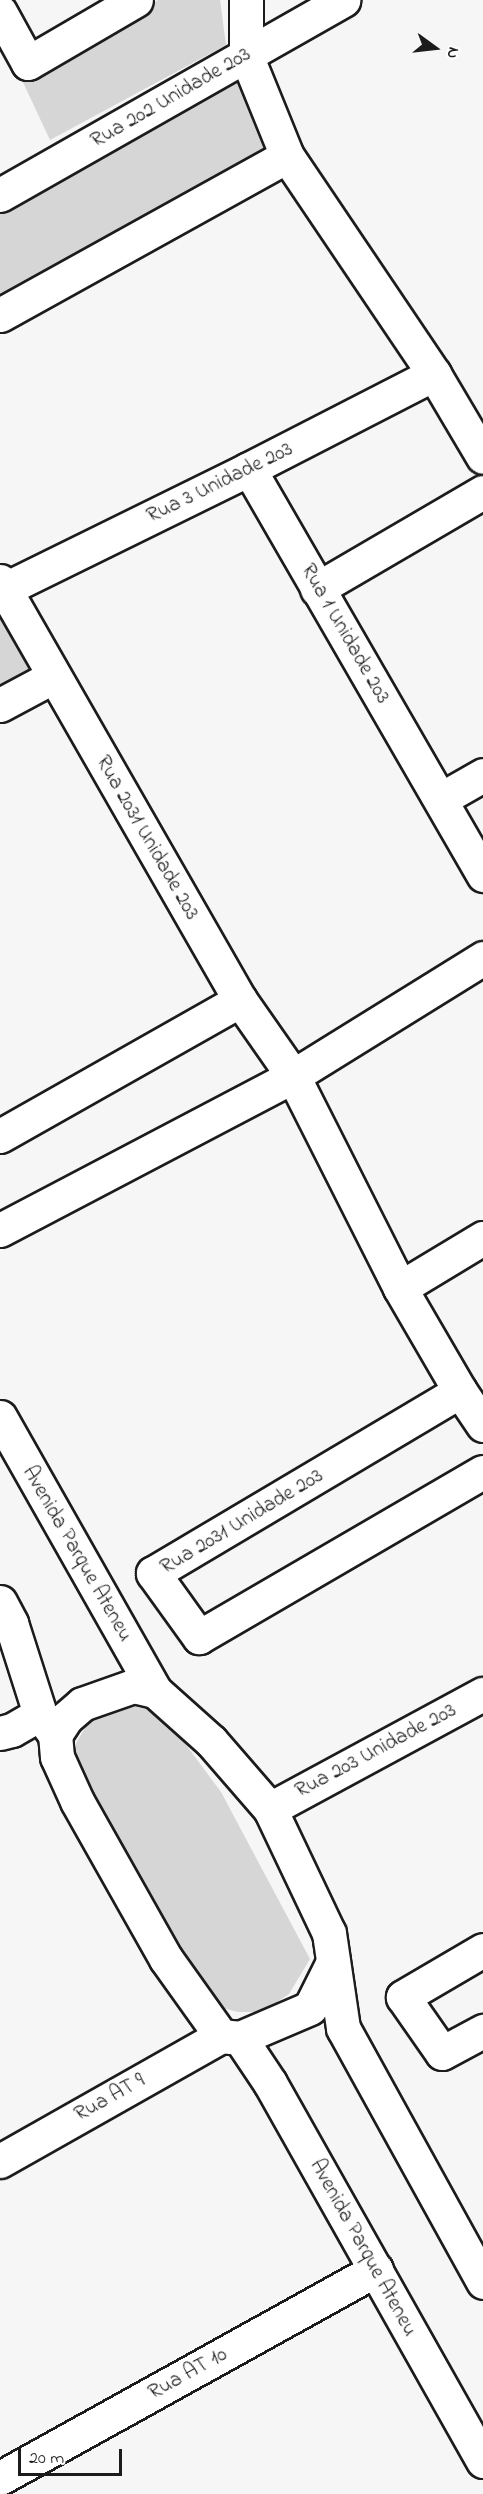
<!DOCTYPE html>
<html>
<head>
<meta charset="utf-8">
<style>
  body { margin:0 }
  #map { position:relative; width:483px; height:2494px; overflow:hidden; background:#f6f6f6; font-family:"Indie Flower",sans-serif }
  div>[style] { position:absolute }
  .green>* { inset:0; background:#d6d6d6 }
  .roads { filter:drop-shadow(2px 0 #1c1c1c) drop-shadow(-2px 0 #1c1c1c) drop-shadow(0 2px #1c1c1c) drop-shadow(0 -2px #1c1c1c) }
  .street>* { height:33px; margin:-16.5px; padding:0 16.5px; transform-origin:16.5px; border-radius:16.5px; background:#fff }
  .secondary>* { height:33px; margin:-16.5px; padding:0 16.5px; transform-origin:16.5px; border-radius:16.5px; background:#fff }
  span { translate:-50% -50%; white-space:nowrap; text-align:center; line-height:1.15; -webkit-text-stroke:6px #fff; paint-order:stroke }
  .street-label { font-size:21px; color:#1c1c1c }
  .north { position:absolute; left:405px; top:18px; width:60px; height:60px; -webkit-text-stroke:4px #fff; paint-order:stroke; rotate:105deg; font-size:16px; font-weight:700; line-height:24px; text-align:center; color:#1c1c1c }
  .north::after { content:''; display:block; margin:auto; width:21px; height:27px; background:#1c1c1c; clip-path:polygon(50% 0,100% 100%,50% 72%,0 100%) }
  .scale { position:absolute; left:18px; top:2449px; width:104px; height:27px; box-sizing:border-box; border:3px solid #1c1c1c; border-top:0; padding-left:8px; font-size:18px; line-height:21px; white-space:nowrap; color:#1c1c1c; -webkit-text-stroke:4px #fff; paint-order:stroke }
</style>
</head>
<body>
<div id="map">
  <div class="green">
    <div style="clip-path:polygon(158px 0,220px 0,226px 45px,50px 140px,21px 78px)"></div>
    <div style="clip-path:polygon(235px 71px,267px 148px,0 301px,0 212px)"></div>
    <div style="clip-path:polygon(0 609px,33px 667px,0 685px)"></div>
    <div style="clip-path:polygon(121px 1704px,161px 1711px,221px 1792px,310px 1959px,289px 1994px,262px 2012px,238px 2012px,219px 2007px,72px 1772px,76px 1743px,95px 1712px)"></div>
  </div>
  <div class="roads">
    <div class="street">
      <div style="left:246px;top:0;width:55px;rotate:90deg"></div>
      <div style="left:246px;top:55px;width:109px;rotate:67.9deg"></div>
      <div style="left:287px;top:156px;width:263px;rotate:56deg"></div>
      <div style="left:434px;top:374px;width:96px;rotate:59.4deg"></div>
      <div style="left:0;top:12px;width:58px;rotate:61.2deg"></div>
      <div style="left:28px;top:63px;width:125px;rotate:-30.3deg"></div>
      <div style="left:0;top:195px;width:395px;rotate:-29.6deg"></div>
      <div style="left:0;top:315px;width:328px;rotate:-29deg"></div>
      <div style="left:249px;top:469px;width:469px;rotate:60deg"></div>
      <div style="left:0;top:581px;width:483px;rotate:60.2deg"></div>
      <div style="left:240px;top:1000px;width:93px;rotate:55.1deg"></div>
      <div style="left:293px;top:1076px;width:237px;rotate:63.2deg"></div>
      <div style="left:400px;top:1288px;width:119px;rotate:59.8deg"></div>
      <div style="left:460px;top:1391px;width:41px;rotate:55.9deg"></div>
      <div style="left:5px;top:589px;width:272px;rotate:-26.2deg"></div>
      <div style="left:249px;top:469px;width:208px;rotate:-27.2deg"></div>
      <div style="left:317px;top:589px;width:192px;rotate:-30.3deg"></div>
      <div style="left:0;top:705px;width:61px;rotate:-28.2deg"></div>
      <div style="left:441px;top:799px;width:48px;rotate:-29.7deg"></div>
      <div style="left:0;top:1136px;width:276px;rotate:-29.5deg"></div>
      <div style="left:0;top:1230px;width:331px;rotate:-27.7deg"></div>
      <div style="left:293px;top:1076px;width:224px;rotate:-31.8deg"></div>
      <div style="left:400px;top:1288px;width:97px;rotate:-31.1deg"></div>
      <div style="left:460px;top:1391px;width:357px;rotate:149.3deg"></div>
      <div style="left:153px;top:1573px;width:79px;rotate:54.3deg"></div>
      <div style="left:199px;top:1637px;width:328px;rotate:-30.2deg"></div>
      <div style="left:0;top:1733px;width:12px;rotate:-14deg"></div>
      <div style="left:12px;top:1730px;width:32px;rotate:-30deg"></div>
      <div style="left:270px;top:1809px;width:242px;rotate:-28.4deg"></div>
      <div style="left:483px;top:1950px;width:93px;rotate:149.6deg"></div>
      <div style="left:403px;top:1997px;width:68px;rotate:55.1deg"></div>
      <div style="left:442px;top:2053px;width:47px;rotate:-28.2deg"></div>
      <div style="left:0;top:2161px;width:254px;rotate:-29.5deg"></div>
      <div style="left:0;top:2478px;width:430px;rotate:-29deg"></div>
    </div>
    <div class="secondary">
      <div style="left:0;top:1417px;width:315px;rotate:60.5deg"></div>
      <div style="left:0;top:1602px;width:24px;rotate:62deg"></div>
      <div style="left:11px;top:1623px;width:96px;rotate:72.3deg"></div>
      <div style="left:40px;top:1714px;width:26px;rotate:54deg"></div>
      <div style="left:333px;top:1962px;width:51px;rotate:116.6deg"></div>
      <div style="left:310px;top:2008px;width:76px;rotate:156.8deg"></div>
      <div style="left:240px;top:2038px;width:19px;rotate:-174deg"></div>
      <div style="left:221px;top:2036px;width:95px;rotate:-125.5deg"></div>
      <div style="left:166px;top:1959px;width:181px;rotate:-119.4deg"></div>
      <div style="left:77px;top:1801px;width:48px;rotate:-114.4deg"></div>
      <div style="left:57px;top:1757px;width:22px;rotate:-95deg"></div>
      <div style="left:55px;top:1735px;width:20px;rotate:-57deg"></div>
      <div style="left:66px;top:1718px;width:21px;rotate:-41deg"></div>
      <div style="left:82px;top:1704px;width:54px;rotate:-19.4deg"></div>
      <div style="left:133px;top:1686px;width:23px;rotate:13deg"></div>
      <div style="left:155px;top:1691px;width:75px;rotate:41.8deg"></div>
      <div style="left:211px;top:1741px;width:90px;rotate:49.1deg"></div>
      <div style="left:270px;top:1809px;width:137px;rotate:64.6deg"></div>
      <div style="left:329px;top:1933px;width:96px;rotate:81.6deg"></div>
      <div style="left:343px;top:2028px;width:290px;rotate:61.1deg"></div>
      <div style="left:240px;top:2038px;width:54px;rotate:56.3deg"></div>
      <div style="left:270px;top:2083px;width:434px;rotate:60.6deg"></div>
    </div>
  </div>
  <div class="street-label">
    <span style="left:171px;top:98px;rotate:-30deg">Rua 202 Unidade 203</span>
    <span style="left:220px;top:483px;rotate:-26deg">Rua 3 Unidade 203</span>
    <span style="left:345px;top:634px;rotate:60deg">Rua 1 Unidade 203</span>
    <span style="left:147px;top:838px;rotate:60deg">Rua 2031 Unidade 203</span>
    <span style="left:242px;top:1522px;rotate:-31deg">Rua 2031 Unidade 203</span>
    <span style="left:77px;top:1554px;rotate:60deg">Avenida Parque Ateneu</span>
    <span style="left:376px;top:1751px;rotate:-28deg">Rua 203 Unidade 203</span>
    <span style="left:110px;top:2098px;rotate:-29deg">Rua AT 9</span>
    <span style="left:363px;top:2248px;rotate:61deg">Avenida Parque Ateneu</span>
    <span style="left:188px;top:2374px;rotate:-29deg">Rua AT 10</span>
  </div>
  <div class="north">N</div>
  <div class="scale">20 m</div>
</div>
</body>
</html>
